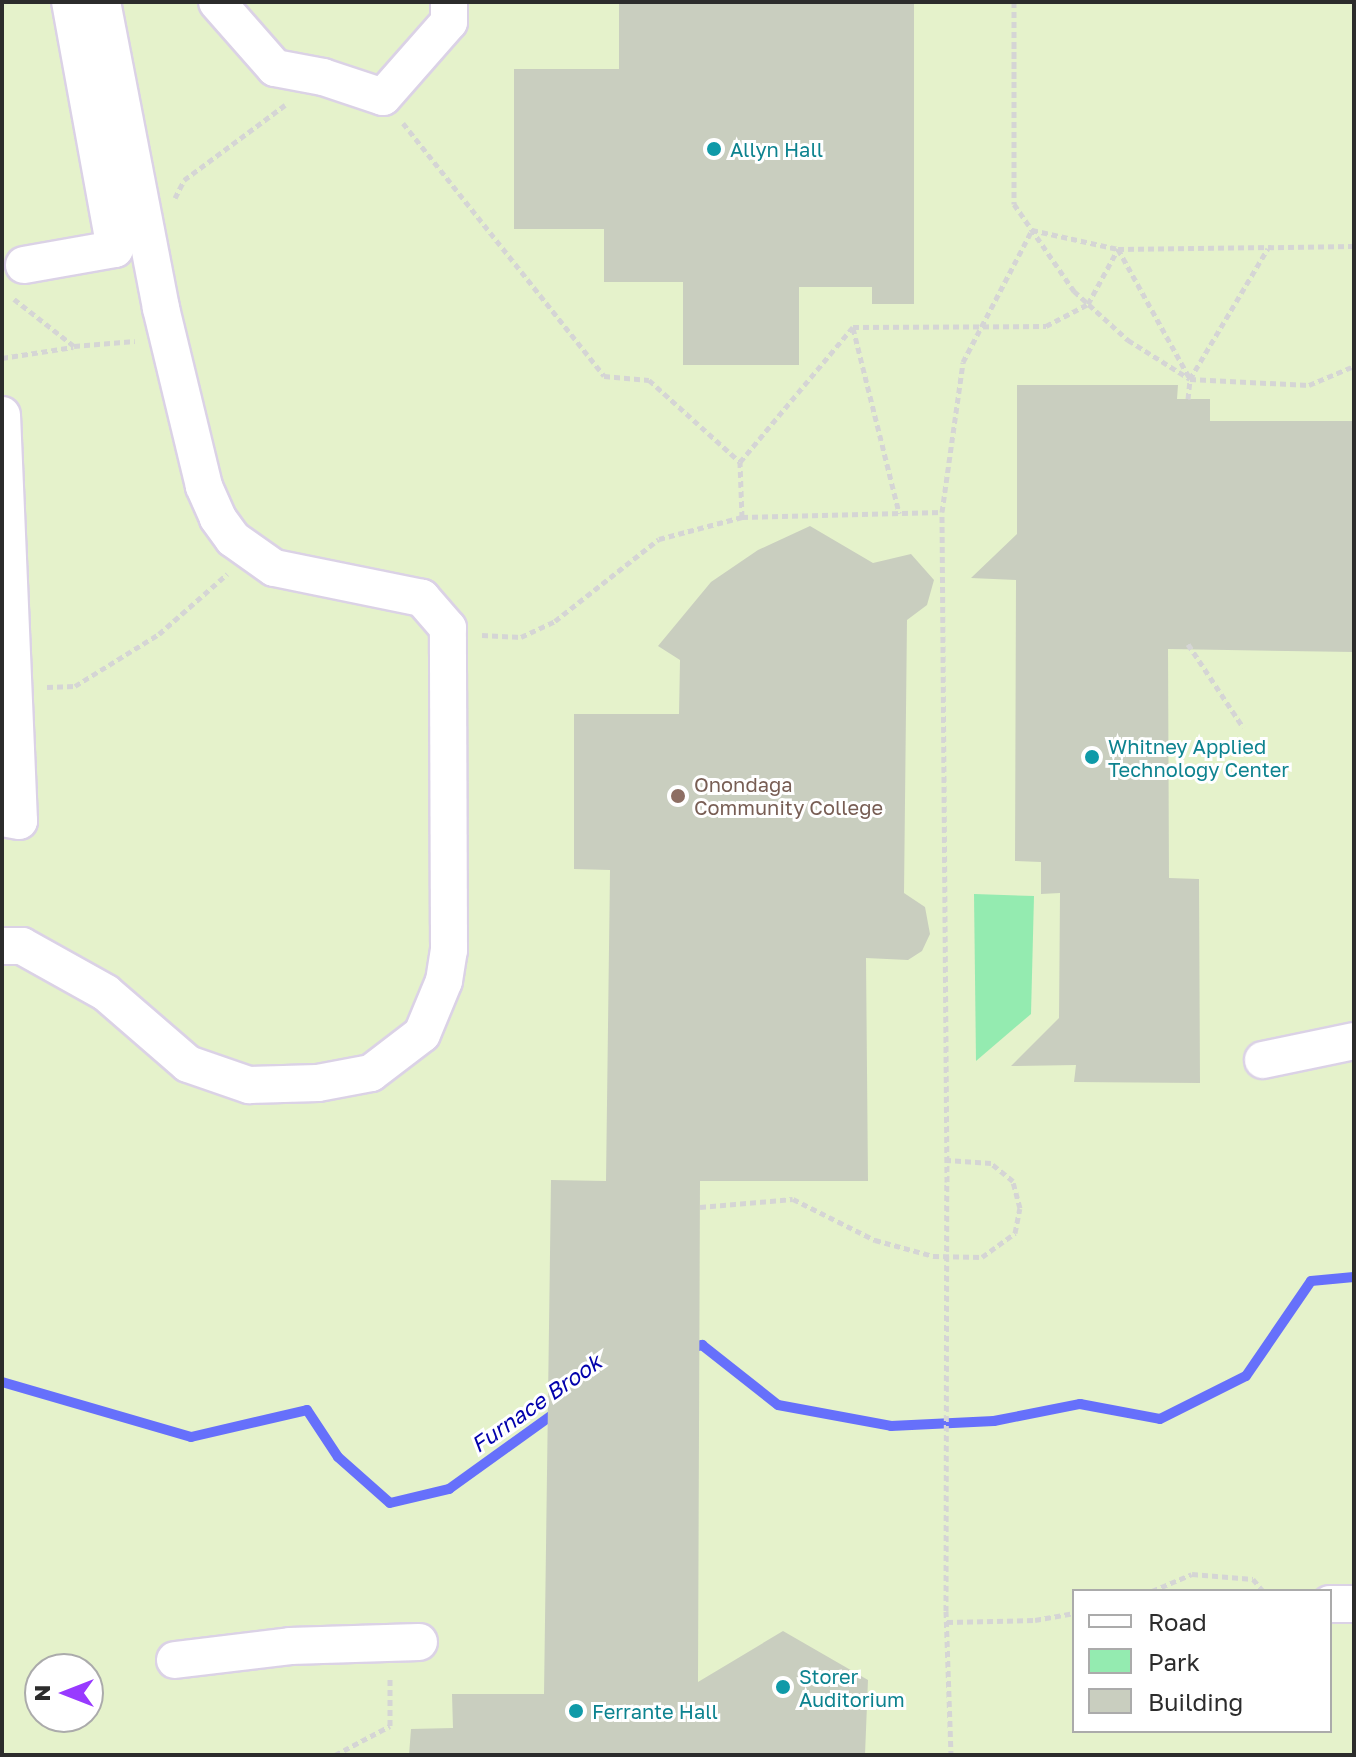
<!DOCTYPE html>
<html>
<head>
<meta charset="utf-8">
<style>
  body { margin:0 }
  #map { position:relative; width:1356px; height:1757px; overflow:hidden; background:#ebefdd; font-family:"Golos Text",sans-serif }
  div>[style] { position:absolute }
  .education>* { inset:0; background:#e5f2cb }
  .green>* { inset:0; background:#94ebb0 }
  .stream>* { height:10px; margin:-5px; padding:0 5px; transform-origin:5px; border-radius:5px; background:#6670fb }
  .building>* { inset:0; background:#c9cebf }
  .path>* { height:5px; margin-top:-2.5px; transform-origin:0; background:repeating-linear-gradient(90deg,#d5d5d5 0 6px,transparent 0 10px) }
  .roads { filter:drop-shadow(2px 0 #dbd2e6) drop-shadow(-2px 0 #dbd2e6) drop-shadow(0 2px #dbd2e6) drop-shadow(0 -2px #dbd2e6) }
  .minor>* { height:36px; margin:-18px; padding:0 18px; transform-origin:18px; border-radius:18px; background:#fff }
  .path-bridge>* { height:5px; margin-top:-2.5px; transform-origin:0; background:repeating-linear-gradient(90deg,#d5d5d5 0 6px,transparent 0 10px) }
  .dots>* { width:22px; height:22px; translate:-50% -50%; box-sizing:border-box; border:4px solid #fff; border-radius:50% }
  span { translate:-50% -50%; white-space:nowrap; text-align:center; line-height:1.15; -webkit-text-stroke:6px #fff; paint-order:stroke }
  .culture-label { font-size:20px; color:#0d838f }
  .left { translate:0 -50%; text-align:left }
  .education-label { font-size:20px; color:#785e54 }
  .water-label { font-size:22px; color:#0200ac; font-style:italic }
  .frame { position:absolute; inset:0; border:4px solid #2c2c2c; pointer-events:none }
  .legend { position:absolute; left:1072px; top:1589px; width:260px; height:144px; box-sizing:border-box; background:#fff; border:2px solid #ababab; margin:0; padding:10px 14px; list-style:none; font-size:24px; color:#2c2c2c }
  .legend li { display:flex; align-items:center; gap:16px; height:40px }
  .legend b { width:40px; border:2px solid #ababab }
  .north { position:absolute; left:24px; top:1653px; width:80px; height:80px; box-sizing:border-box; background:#fff; border:2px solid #ababab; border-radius:50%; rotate:270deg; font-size:22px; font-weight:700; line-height:32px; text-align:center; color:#2c2c2c }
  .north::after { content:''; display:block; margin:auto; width:28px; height:36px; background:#983aff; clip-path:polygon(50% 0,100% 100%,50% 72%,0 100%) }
</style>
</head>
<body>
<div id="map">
  <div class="education">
    <div style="clip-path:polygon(evenodd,2px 2px,1354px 2px,1354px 1755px,2px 1755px,2px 2px,1074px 1591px,1330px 1591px,1330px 1731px,1074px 1731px,1074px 1591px,2px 2px,40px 1669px,88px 1669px,88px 1717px,40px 1717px,40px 1669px)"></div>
  </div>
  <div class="green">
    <div style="clip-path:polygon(974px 894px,1034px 896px,1031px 1014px,976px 1061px)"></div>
  </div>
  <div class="stream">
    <div style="left:687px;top:1349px;width:16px;rotate:-15deg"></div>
    <div style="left:702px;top:1345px;width:97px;rotate:38.3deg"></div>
    <div style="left:778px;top:1405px;width:115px;rotate:10.5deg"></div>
    <div style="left:891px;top:1426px;width:103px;rotate:-2.8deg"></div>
    <div style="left:994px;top:1421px;width:88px;rotate:-11.2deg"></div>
    <div style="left:1080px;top:1404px;width:81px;rotate:10.6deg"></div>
    <div style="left:1160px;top:1419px;width:96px;rotate:-26.6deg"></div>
    <div style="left:1246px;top:1376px;width:115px;rotate:-55.6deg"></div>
    <div style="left:1311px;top:1281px;width:43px;rotate:-5.3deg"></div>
    <div style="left:2px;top:1382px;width:197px;rotate:16.2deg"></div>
    <div style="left:191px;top:1437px;width:119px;rotate:-13.1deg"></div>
    <div style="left:307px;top:1410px;width:56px;rotate:56.6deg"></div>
    <div style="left:338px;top:1457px;width:69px;rotate:41.5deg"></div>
    <div style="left:390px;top:1503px;width:61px;rotate:-13.3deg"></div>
    <div style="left:449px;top:1489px;width:135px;rotate:-35.7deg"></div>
  </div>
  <div class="building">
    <div style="clip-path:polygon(619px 2px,914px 2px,914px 304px,872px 304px,872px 287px,799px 287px,799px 365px,683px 365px,683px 282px,604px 282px,604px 229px,514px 229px,514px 69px,619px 69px)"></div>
    <div style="clip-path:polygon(1017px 385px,1178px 385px,1177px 399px,1210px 399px,1210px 421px,1354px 421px,1354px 652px,1168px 649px,1169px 878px,1199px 879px,1200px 1083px,1074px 1082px,1076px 1065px,1011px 1066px,1059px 1018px,1060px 893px,1041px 894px,1041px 862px,1015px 861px,1016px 580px,971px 578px,1017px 534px)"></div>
    <div style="clip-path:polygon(810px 526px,873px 563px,911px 554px,934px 580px,927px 605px,907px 620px,904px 893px,925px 907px,930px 934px,922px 951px,908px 960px,866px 958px,868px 1181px,700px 1181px,698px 1682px,783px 1631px,868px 1680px,865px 1755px,409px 1755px,411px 1729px,453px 1728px,452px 1694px,544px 1694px,551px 1180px,606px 1181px,610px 870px,574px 869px,574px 714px,679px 714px,680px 660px,658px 646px,711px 582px,758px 550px)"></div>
  </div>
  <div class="path">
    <div style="left:1014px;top:2px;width:202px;rotate:90deg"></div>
    <div style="left:1014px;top:204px;width:106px;rotate:55.4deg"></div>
    <div style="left:1074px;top:291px;width:73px;rotate:42.2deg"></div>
    <div style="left:1128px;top:340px;width:73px;rotate:32.2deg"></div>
    <div style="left:1190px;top:379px;width:119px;rotate:2.9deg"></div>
    <div style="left:1309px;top:385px;width:49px;rotate:-22.9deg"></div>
    <div style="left:403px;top:123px;width:323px;rotate:51.5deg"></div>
    <div style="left:604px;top:376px;width:45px;rotate:5.1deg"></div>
    <div style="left:649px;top:380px;width:122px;rotate:42deg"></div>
    <div style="left:175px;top:198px;width:20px;rotate:-63deg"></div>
    <div style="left:184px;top:180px;width:126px;rotate:-36.6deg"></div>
    <div style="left:14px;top:299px;width:76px;rotate:38.1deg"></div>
    <div style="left:74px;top:346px;width:61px;rotate:-4.7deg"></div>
    <div style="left:853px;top:328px;width:191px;rotate:76deg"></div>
    <div style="left:2px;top:358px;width:72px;rotate:-8.8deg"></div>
    <div style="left:1188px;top:399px;width:20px;rotate:-84deg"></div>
    <div style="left:1190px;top:379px;width:152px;rotate:-59.2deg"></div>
    <div style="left:742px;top:517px;width:55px;rotate:-92.1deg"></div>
    <div style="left:740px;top:462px;width:176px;rotate:-50.1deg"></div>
    <div style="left:853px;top:327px;width:193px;rotate:-0.3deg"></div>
    <div style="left:1046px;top:326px;width:47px;rotate:-27.6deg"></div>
    <div style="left:1088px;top:304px;width:63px;rotate:-61.4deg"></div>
    <div style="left:1118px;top:249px;width:236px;rotate:-0.7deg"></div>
    <div style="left:482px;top:635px;width:39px;rotate:3deg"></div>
    <div style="left:521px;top:637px;width:38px;rotate:-25deg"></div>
    <div style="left:555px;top:621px;width:132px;rotate:-38.3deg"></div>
    <div style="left:659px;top:539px;width:86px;rotate:-14.8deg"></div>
    <div style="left:742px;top:517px;width:200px;rotate:-1.4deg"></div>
    <div style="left:1188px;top:644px;width:100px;rotate:56.5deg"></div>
    <div style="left:47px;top:687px;width:28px;rotate:-2deg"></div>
    <div style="left:75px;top:686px;width:99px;rotate:-31.8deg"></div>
    <div style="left:159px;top:634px;width:91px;rotate:-41.4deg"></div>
    <div style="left:947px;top:1182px;width:670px;rotate:-90.43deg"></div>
    <div style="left:942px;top:512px;width:151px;rotate:-82deg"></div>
    <div style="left:963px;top:362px;width:149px;rotate:-62.4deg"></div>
    <div style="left:1032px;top:230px;width:88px;rotate:12.5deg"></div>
    <div style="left:1118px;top:249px;width:149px;rotate:61deg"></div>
    <div style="left:700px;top:1207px;width:93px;rotate:-4.9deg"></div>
    <div style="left:793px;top:1199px;width:92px;rotate:26.6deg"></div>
    <div style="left:875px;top:1240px;width:60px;rotate:15.4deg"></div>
    <div style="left:933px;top:1256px;width:49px;rotate:1.2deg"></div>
    <div style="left:982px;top:1257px;width:41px;rotate:-36deg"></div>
    <div style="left:1015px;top:1233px;width:25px;rotate:-79deg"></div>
    <div style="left:1020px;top:1208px;width:28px;rotate:-105deg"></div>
    <div style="left:1013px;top:1181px;width:28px;rotate:-141deg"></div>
    <div style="left:991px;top:1163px;width:44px;rotate:-176.1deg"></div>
    <div style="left:1152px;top:1591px;width:43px;rotate:-23deg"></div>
    <div style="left:1192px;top:1574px;width:61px;rotate:4.7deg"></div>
    <div style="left:1253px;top:1579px;width:16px;rotate:50deg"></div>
    <div style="left:946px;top:1611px;width:144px;rotate:88deg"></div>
    <div style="left:947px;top:1622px;width:88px;rotate:-1.3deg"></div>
    <div style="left:1035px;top:1620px;width:40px;rotate:-10deg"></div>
    <div style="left:335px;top:1755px;width:62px;rotate:-27.8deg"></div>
    <div style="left:390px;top:1726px;width:49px;rotate:-90deg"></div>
  </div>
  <div class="roads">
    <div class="minor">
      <div style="left:217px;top:2px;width:88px;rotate:48.7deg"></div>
      <div style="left:275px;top:68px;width:49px;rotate:10.6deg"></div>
      <div style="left:323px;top:77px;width:63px;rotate:18.4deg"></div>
      <div style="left:383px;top:97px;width:100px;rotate:-48.7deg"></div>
      <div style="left:449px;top:22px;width:20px;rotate:-90deg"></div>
      <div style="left:24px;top:265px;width:92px;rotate:-10deg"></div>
      <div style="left:115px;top:249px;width:251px;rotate:-100.3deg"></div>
      <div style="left:2px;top:415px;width:406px;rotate:87.6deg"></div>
      <div style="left:19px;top:821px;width:17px;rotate:-170deg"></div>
      <div style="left:2px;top:946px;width:20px"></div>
      <div style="left:22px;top:946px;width:96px;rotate:29.2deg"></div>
      <div style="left:106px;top:993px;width:108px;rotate:40.9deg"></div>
      <div style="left:188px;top:1064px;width:65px;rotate:19deg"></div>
      <div style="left:249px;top:1085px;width:69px;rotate:-1.7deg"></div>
      <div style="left:318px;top:1083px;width:54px;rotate:-10.7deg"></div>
      <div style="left:371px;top:1073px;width:64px;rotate:-37.4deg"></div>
      <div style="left:422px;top:1034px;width:57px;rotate:-67.5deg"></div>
      <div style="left:444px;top:981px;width:31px;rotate:-81deg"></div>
      <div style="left:449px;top:950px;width:322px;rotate:-90.2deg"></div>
      <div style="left:448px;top:628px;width:40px;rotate:-131deg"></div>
      <div style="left:422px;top:598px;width:151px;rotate:-168.5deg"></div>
      <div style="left:274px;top:568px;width:50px;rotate:-144.7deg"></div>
      <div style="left:233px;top:539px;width:26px;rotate:-126deg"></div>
      <div style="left:218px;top:518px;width:35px;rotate:-114deg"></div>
      <div style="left:204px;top:486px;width:183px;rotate:-103.6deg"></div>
      <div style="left:161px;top:308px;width:312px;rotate:-100.9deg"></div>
      <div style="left:1263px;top:1060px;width:93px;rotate:-11.8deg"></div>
      <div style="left:1330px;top:1604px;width:24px"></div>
      <div style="left:175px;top:1660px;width:116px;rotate:-6.9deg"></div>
      <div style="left:290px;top:1646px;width:129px;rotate:-1.8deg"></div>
    </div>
  </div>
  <div class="path-bridge">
    <div style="left:946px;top:1611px;width:429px;rotate:-89.9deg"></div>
  </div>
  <div class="dots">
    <div style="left:714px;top:149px;background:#0f9aa8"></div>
    <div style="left:1092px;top:757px;background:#0f9aa8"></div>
    <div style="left:678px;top:796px;background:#8d6e63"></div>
    <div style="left:783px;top:1687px;background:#0f9aa8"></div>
    <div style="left:576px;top:1711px;background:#0f9aa8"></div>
  </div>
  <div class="culture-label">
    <span class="left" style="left:730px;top:149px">Allyn Hall</span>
    <span class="left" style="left:1108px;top:758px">Whitney Applied<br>Technology Center</span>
    <span class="left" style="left:799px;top:1688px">Storer<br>Auditorium</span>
    <span class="left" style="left:592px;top:1711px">Ferrante Hall</span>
  </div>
  <div class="education-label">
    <span class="left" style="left:694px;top:796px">Onondaga<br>Community College</span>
  </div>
  <div class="water-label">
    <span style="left:536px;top:1403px;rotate:-35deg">Furnace Brook</span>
  </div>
  <div class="frame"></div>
  <ul class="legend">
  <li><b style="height:10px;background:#fff"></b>Road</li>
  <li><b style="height:22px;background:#94ebb0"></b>Park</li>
  <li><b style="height:22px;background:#c9cebf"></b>Building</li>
  </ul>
  <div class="north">N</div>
</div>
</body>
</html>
